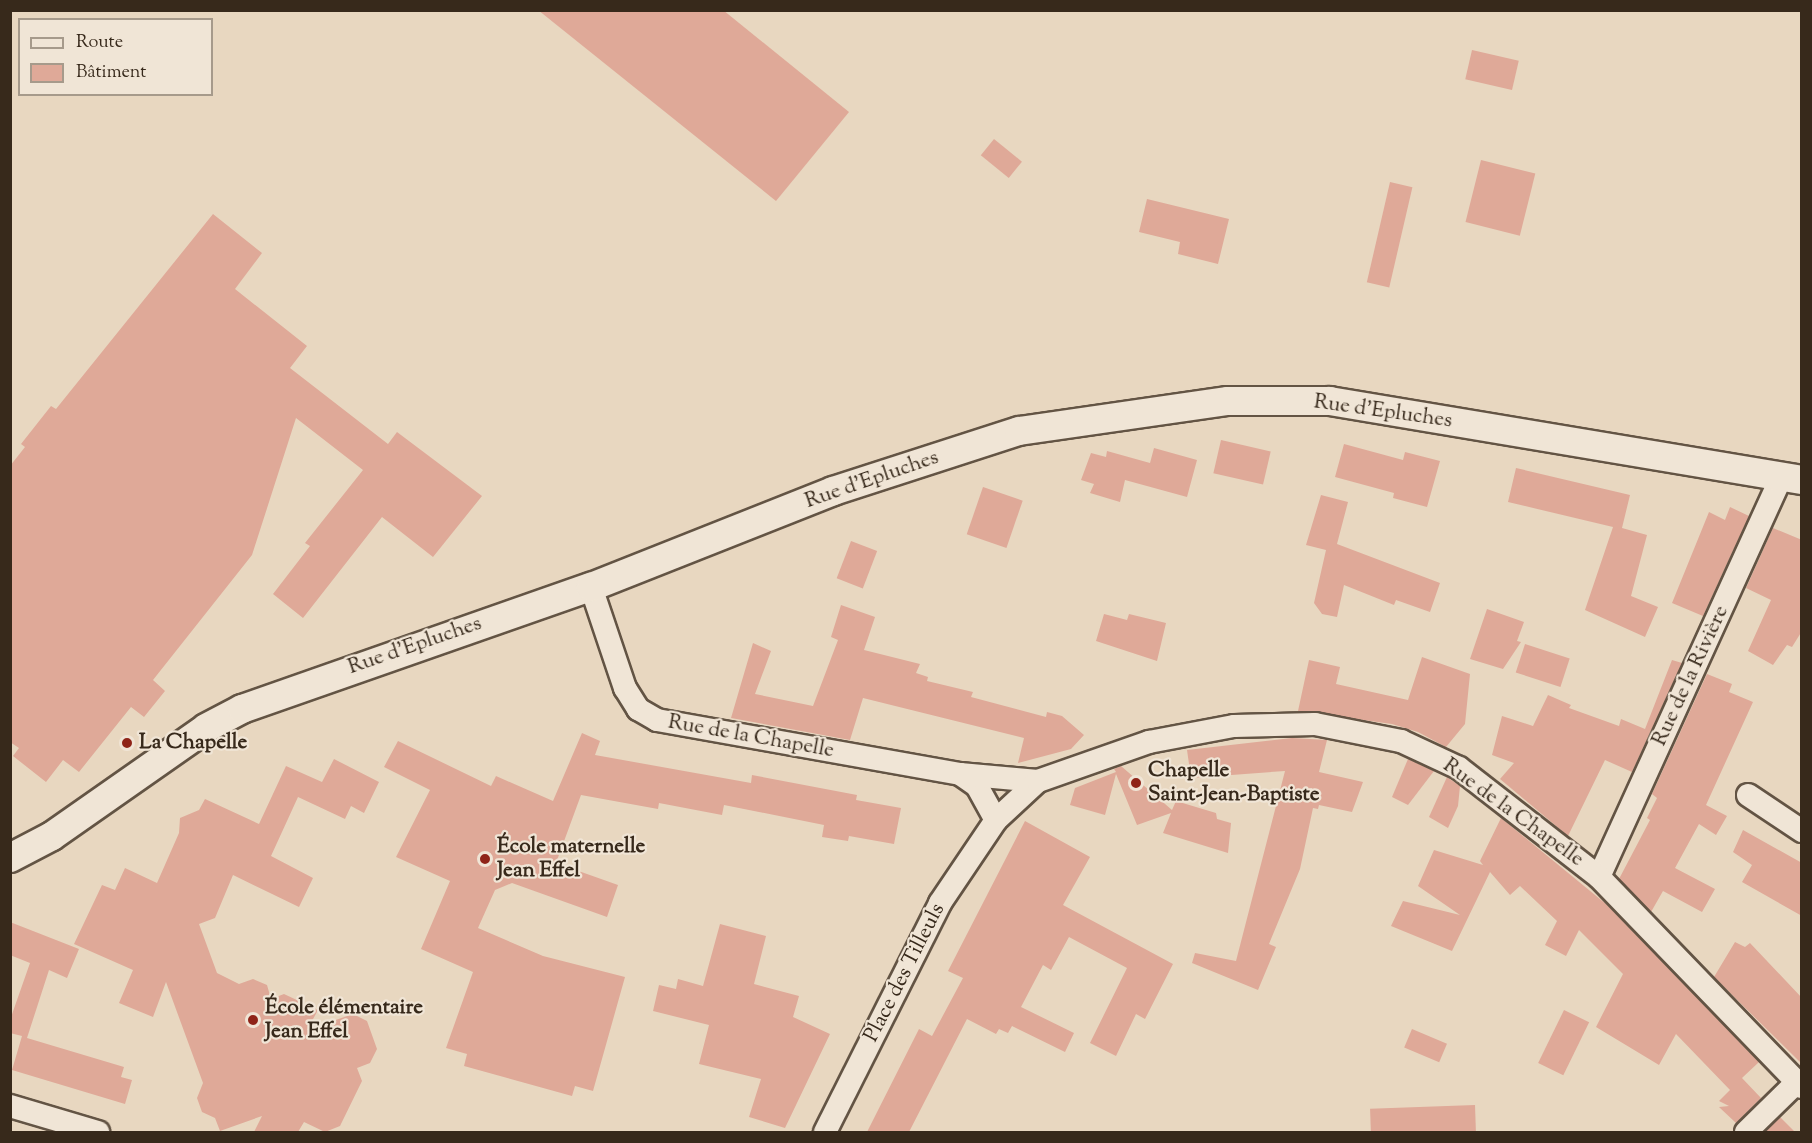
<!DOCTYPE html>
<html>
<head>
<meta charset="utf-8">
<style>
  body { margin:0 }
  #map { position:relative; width:1812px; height:1143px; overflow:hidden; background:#e8d7c0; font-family:"Sorts Mill Goudy",serif }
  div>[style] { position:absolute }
  .building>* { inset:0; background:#dfa998; transform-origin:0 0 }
  .roads { filter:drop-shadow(2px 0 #635444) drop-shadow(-2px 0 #635444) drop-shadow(0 2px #635444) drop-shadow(0 -2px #635444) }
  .minor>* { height:22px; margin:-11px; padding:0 11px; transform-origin:11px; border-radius:11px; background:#f0e5d6 }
  .tertiary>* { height:28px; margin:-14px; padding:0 14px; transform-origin:14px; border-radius:14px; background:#f0e5d6 }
  .dots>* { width:16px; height:16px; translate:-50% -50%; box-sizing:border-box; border:3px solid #f0e5d6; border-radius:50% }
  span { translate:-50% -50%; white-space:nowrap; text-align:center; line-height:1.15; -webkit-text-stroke:4.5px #f0e5d6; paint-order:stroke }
  .street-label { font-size:21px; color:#37291b }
  .poi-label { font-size:21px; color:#37291b; font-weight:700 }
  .left { translate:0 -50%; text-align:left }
  .frame { position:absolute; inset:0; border:12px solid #37291b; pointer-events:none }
  .legend { position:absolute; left:18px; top:18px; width:195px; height:78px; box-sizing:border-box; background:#f0e5d6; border:2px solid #a69a8b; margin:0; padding:8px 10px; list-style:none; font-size:18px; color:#37291b }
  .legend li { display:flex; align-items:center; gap:12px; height:30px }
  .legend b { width:30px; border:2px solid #a69a8b }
</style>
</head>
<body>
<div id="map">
  <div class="building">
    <div style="clip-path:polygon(538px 10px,723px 10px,849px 112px,776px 201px)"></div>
    <div style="left:1472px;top:50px;width:48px;height:30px;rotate:13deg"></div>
    <div style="left:994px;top:139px;width:36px;height:21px;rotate:39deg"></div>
    <div style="left:1481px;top:160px;width:56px;height:64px;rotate:14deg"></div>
    <div style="left:1390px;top:182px;width:23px;height:103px;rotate:13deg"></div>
    <div style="clip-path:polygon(1147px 199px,1229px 219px,1218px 264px,1178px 254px,1180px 242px,1139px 232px)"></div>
    <div style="clip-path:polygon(213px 214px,262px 253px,235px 289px,307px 346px,290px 368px,388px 444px,397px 432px,482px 496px,433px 557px,382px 517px,303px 618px,273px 594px,310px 546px,305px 543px,363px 470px,296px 418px,252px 555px,153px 680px,165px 691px,144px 717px,131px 707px,79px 772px,63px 760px,46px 782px,13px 756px,19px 748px,10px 742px,10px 466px,25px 447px,21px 444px,51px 406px,56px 409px)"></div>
    <div style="left:1221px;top:440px;width:51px;height:34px;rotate:13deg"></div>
    <div style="clip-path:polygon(1344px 444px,1403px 460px,1405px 452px,1440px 461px,1427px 507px,1393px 498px,1394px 493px,1335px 477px)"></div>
    <div style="clip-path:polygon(1154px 448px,1197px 460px,1187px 497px,1125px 480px,1120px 502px,1090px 493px,1094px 484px,1081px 480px,1091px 453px,1106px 457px,1107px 451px,1150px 463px)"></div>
    <div style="clip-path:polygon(1516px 468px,1630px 495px,1622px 528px,1647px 535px,1631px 596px,1658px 607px,1645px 637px,1585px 610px,1613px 527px,1508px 502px)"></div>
    <div style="left:983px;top:487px;width:42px;height:50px;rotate:19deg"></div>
    <div style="clip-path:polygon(1321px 495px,1348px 502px,1337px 544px,1440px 583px,1430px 612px,1396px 600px,1394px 605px,1344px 585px,1337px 617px,1322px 614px,1314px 603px,1326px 550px,1306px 545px)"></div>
    <div style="clip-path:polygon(1730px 507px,1749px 516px,1703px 616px,1672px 603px,1709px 512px,1725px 520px)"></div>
    <div style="clip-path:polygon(1773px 528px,1802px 540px,1802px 631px,1792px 647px,1787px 645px,1773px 665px,1748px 651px,1771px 600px,1746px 588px)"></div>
    <div style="left:851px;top:541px;width:28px;height:40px;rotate:21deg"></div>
    <div style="clip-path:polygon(841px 605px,875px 617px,864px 650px,920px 664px,916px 673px,928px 677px,927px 681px,973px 692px,971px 697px,1046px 717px,1047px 712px,1062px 716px,1084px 735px,1071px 749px,1018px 763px,1024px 738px,863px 698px,850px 740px,731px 718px,753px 643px,771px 651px,755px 694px,813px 706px,838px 640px,831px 637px)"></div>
    <div style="clip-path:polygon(1487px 609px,1524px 622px,1517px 641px,1521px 642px,1503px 669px,1470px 659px)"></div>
    <div style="clip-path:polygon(1104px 614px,1127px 620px,1129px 614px,1166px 623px,1157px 661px,1096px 641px)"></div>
    <div style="left:1525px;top:644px;width:47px;height:30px;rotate:18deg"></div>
    <div style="clip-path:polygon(1422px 657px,1470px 674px,1465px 724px,1446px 747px,1418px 732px,1392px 724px,1298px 711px,1309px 660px,1340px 667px,1336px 684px,1408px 700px)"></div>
    <div style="clip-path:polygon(1672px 660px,1682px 663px,1632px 772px,1605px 760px,1568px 836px,1500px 779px,1514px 763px,1492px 755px,1502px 716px,1533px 726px,1548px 695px,1571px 705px,1569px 708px,1619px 726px,1621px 719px,1645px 729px)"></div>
    <div style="clip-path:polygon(1707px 674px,1732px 684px,1729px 692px,1753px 702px,1706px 805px,1727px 816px,1716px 835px,1699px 824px,1675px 868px,1715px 889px,1702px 912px,1663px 891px,1651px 912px,1619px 879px,1650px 820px,1647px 818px,1657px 798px,1652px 794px)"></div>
    <div style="clip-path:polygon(582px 733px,600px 741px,595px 755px,751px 783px,752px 775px,857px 795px,856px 800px,901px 808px,894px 844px,849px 836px,848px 841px,822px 837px,824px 825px,724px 805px,722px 815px,659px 803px,658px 809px,581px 795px,556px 863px,618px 885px,607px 917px,512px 883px,495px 890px,478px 928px,543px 956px,625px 977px,593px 1091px,575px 1086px,572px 1096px,464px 1066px,467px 1054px,446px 1048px,473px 972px,421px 949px,450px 881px,396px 857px,430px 790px,384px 767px,398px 741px,491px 786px,496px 776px,553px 801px)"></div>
    <div style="clip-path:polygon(1292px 738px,1327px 740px,1319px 772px,1363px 782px,1352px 812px,1319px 805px,1318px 809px,1313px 808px,1300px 869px,1269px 944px,1276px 947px,1258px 990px,1192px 963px,1195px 953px,1236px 961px,1285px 771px,1191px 778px,1187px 750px)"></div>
    <div style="clip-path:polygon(334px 759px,379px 782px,364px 813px,351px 806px,345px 819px,298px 797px,271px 856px,313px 878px,299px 907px,233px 875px,215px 918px,199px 924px,217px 973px,239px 984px,253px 979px,267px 985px,271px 999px,284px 994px,318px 1010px,307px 1030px,353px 1014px,367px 1021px,377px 1049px,370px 1063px,357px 1068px,362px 1081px,340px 1126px,325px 1132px,304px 1122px,298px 1132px,254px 1132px,262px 1116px,220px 1131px,215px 1118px,202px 1112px,197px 1098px,203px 1083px,166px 982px,153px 1017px,119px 1003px,133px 970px,74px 944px,102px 885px,115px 890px,125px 868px,157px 883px,179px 833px,180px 818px,199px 810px,205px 799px,259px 824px,286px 766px,322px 782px)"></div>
    <div style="clip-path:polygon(1408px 759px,1434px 771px,1408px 805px,1392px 797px)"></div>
    <div style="clip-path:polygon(1121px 766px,1172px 810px,1176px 801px,1216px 813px,1217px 819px,1231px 823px,1228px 853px,1163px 833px,1171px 813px,1137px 825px,1116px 774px,1105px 815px,1070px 805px,1075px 788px,1116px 772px,1114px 769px)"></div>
    <div style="clip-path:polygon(1447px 777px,1460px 786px,1458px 806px,1448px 828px,1429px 817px)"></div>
    <div style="clip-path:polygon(1501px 818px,1606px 904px,1759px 1062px,1742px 1078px,1761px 1098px,1736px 1123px,1719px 1107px,1729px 1106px,1719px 1101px,1736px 1084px,1730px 1090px,1676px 1034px,1659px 1065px,1596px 1027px,1623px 974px,1579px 930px,1566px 956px,1545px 945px,1557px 921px,1520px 886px,1510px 895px,1490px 872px,1452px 951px,1391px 926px,1403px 901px,1460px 915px,1418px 886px,1434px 850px,1483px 865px,1480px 861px)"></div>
    <div style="clip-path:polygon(1025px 821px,1090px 857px,1063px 905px,1173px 964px,1145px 1019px,1136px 1014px,1116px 1056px,1090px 1043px,1127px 968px,1069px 937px,1051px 970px,1043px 965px,1021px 1007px,1074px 1033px,1065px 1052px,1012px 1026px,1008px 1033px,999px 1029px,996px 1034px,967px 1019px,909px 1132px,867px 1132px,919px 1029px,932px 1036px,963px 978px,948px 971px)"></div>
    <div style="clip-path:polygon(1743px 830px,1802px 863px,1802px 916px,1742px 882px,1752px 865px,1733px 852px)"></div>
    <div style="clip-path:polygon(10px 922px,79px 949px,67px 978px,49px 970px,27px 1038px,124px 1067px,121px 1077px,132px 1080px,125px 1104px,12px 1070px,22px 1036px,10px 1033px,10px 1020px,30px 963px,10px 955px)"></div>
    <div style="clip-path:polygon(720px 924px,766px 936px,754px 984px,799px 996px,793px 1017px,830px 1034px,785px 1128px,749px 1117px,761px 1079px,699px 1064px,709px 1025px,653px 1011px,659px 985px,676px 989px,678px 979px,703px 986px)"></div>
    <div style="clip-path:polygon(1735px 942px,1745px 947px,1750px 943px,1802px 998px,1802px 1064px,1714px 977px)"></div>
    <div style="left:1564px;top:1010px;width:28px;height:59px;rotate:26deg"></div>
    <div style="left:1412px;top:1029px;width:38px;height:20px;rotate:23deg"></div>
    <div style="left:1475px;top:1105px;width:27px;height:105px;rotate:88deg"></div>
    <div style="clip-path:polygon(1780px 1117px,1795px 1132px,1765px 1132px)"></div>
  </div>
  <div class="roads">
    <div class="minor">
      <div style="left:591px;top:587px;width:107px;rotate:71.4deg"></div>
      <div style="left:625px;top:688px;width:25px;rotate:58deg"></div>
      <div style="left:638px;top:709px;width:22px;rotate:30deg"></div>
      <div style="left:657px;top:720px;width:308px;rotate:10.1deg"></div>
      <div style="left:960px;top:774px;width:21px;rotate:35deg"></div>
      <div style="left:977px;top:786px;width:39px;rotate:61deg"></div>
      <div style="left:960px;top:774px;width:78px;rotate:5.1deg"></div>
      <div style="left:1748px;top:795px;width:65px;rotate:33.7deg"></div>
      <div style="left:1599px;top:877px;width:441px;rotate:-65.5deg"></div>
      <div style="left:10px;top:1106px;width:92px;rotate:16.5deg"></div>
      <div style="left:825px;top:1132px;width:256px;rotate:-63.3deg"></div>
      <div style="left:940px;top:903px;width:100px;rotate:-56deg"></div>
      <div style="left:996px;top:820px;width:57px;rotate:-42.9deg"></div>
      <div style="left:1038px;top:781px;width:118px;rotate:-19.4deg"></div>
      <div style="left:1149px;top:742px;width:86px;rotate:-10.7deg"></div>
      <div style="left:1234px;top:726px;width:81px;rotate:-1.4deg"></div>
      <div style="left:1315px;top:724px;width:88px;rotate:11.2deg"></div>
      <div style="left:1401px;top:741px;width:64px;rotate:25deg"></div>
      <div style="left:1459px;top:768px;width:177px;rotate:37.9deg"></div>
      <div style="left:1599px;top:877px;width:292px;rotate:46deg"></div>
      <div style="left:1746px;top:1132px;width:71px;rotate:-44.4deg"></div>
    </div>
    <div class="tertiary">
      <div style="left:10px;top:858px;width:47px;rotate:-27.6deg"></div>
      <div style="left:52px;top:836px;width:188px;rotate:-35deg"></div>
      <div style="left:206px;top:728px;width:41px;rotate:-27.8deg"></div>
      <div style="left:242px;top:709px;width:370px;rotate:-19.3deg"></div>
      <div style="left:591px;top:587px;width:260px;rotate:-21.6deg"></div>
      <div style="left:833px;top:491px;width:195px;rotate:-17.9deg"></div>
      <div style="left:1019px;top:431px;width:211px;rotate:-8.2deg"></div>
      <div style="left:1228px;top:401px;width:102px"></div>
      <div style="left:1330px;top:401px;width:479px;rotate:9.5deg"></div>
    </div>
  </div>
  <div class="dots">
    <div style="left:127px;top:743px;background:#8f2418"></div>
    <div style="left:1136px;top:783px;background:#8f2418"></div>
    <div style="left:485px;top:859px;background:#8f2418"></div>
    <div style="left:253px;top:1020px;background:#8f2418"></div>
  </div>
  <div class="street-label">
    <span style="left:1383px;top:412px;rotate:8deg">Rue d'Epluches</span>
    <span style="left:872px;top:480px;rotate:-19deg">Rue d'Epluches</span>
    <span style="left:415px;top:646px;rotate:-19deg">Rue d'Epluches</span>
    <span style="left:1691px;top:676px;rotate:-65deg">Rue de la Rivière</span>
    <span style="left:751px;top:737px;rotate:10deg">Rue de la Chapelle</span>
    <span style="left:1513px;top:813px;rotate:36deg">Rue de la Chapelle</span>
    <span style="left:905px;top:973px;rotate:-63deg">Place des Tilleuls</span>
  </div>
  <div class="poi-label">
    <span class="left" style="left:139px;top:743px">La Chapelle</span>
    <span class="left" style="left:1148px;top:783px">Chapelle<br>Saint-Jean-Baptiste</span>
    <span class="left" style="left:497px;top:859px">École maternelle<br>Jean Effel</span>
    <span class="left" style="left:265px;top:1020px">École élémentaire<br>Jean Effel</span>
  </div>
  <div class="frame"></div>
  <ul class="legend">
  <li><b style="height:8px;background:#f0e5d6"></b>Route</li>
  <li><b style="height:16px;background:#dfa998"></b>Bâtiment</li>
  </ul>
</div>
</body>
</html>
